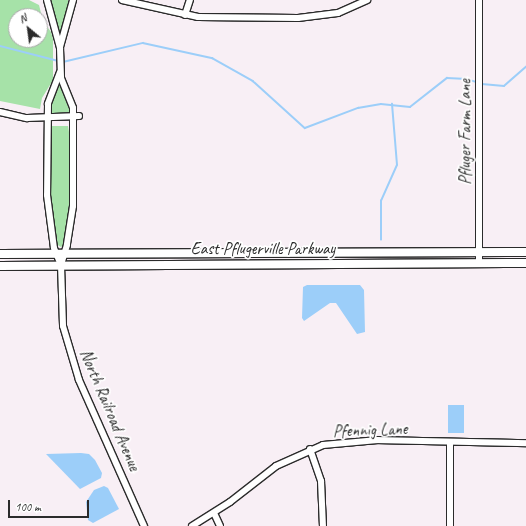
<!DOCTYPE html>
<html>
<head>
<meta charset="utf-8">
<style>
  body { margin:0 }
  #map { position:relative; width:526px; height:526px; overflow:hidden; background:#f8eff5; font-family:Caveat,sans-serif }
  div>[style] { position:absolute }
  .green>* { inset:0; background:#a6e2a8 }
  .water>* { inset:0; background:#9ccef9; transform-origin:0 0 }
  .stream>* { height:1.5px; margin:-0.75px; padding:0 0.75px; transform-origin:0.75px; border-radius:0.75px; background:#9ccef9 }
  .roads { filter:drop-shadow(1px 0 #2b2b2b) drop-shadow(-1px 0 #2b2b2b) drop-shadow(0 1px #2b2b2b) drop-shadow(0 -1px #2b2b2b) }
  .minor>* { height:6px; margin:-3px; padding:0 3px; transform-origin:3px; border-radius:3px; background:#fff }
  .major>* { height:8px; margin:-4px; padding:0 4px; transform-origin:4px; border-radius:4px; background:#fff }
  span { translate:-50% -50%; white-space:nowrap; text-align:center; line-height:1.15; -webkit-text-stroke:3.5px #fff; paint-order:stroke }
  .street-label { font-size:17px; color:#2b2b2b }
  .north { position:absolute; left:8px; top:8px; width:40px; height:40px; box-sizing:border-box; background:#fff; border:1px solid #aaa; border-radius:50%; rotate:331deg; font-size:11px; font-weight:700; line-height:16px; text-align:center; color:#2b2b2b }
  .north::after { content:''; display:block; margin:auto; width:14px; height:18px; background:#2b2b2b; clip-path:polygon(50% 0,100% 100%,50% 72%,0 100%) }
  .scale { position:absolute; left:8px; top:500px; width:81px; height:18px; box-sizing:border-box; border:2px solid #2b2b2b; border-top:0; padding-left:5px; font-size:12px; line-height:14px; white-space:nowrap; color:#2b2b2b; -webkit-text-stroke:3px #fff; paint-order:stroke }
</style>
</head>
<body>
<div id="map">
  <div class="green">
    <div style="clip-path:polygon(evenodd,0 0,29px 0,39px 5px,43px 21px,51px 32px,53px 39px,53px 80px,42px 98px,40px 109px,0 101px,0 0,16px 16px,40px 16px,40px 40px,16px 40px,16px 16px)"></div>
    <div style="clip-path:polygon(49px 0,68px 0,68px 11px,60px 35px)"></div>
    <div style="clip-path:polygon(60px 84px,70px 112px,53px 114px,51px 112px,51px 102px)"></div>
    <div style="clip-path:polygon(50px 126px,68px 126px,71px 144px,70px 211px,64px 245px,61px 247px,56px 244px,50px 198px)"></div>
  </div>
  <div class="water">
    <div style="clip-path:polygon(307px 285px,360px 285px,364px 290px,365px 332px,357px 334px,336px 303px,330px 303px,304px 321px,302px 318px,303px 287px)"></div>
    <div style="left:448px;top:405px;width:16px;height:28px"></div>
    <div style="clip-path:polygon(81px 453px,89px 454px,95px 460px,102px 473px,101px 478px,80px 489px,46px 454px)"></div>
    <div style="clip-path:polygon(104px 486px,108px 488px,119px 509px,93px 523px,88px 520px,86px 502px,94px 490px)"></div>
  </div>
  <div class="stream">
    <div style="left:0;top:46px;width:61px;rotate:14.3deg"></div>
    <div style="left:63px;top:62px;width:82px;rotate:-13.4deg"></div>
    <div style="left:143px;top:43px;width:71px;rotate:12.3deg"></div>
    <div style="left:212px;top:58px;width:47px;rotate:29.3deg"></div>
    <div style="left:253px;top:81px;width:70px;rotate:42.1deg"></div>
    <div style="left:305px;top:128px;width:57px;rotate:-20.7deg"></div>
    <div style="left:358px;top:108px;width:23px;rotate:-10deg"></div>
    <div style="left:381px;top:104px;width:29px;rotate:6deg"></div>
    <div style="left:410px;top:107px;width:47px;rotate:-38.1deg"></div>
    <div style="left:447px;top:78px;width:20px;rotate:3deg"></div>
    <div style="left:467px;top:79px;width:9px;rotate:18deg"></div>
    <div style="left:482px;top:84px;width:22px;rotate:5deg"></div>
    <div style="left:504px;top:86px;width:29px;rotate:-41deg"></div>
    <div style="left:381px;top:240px;width:39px;rotate:-90deg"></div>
    <div style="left:381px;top:201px;width:39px;rotate:-66deg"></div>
    <div style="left:397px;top:165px;width:61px;rotate:-94.7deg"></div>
  </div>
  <div class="roads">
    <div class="minor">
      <div style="left:47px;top:0;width:50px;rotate:74.8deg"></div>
      <div style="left:60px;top:48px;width:30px;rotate:88deg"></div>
      <div style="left:61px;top:78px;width:32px;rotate:68deg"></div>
      <div style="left:73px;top:108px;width:98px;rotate:90deg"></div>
      <div style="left:73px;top:206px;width:39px;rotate:99deg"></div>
      <div style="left:67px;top:245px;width:21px;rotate:107deg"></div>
      <div style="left:122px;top:0;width:78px;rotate:12.6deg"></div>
      <div style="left:198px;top:17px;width:100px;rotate:0.6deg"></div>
      <div style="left:298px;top:18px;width:40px;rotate:-7.1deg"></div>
      <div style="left:338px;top:13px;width:32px;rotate:-24deg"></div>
      <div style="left:185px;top:15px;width:16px;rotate:-72deg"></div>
      <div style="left:60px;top:47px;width:49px;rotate:-74.5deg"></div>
      <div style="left:60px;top:72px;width:34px;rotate:111deg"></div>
      <div style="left:48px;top:104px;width:91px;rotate:90.6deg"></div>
      <div style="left:47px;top:195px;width:53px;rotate:82.5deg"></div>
      <div style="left:54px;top:248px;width:18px;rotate:68deg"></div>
      <div style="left:61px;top:265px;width:61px;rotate:88.1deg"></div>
      <div style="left:63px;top:326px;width:56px;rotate:73.5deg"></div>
      <div style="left:79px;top:380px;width:160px;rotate:66deg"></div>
      <div style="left:0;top:112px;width:28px;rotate:13deg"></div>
      <div style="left:27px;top:118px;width:52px;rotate:-2.2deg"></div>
      <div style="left:479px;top:263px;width:263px;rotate:-90deg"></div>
      <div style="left:450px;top:443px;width:83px;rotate:90deg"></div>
      <div style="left:310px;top:449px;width:34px;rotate:71deg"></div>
      <div style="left:321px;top:481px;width:45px;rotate:87.5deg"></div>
      <div style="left:214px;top:513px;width:14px;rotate:65deg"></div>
      <div style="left:192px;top:526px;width:45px;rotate:-32.3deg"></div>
      <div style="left:230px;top:502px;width:58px;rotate:-38deg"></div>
      <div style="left:276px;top:466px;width:51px;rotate:-24.1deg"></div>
      <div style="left:323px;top:445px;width:55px;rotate:-5.2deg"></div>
      <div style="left:378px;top:440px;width:148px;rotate:1.2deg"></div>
    </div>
    <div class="major">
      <div style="left:0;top:254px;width:526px;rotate:-0.22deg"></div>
      <div style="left:0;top:266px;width:526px;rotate:-0.33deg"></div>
    </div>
  </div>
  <div class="street-label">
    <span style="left:465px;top:132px;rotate:-90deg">Pfluger Farm Lane</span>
    <span style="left:263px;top:249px">East Pflugerville Parkway</span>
    <span style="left:110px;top:410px;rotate:67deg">North Railroad Avenue</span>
    <span style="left:370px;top:430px;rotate:-2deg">Pfennig Lane</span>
  </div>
  <div class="north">N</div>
  <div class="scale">100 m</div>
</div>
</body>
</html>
